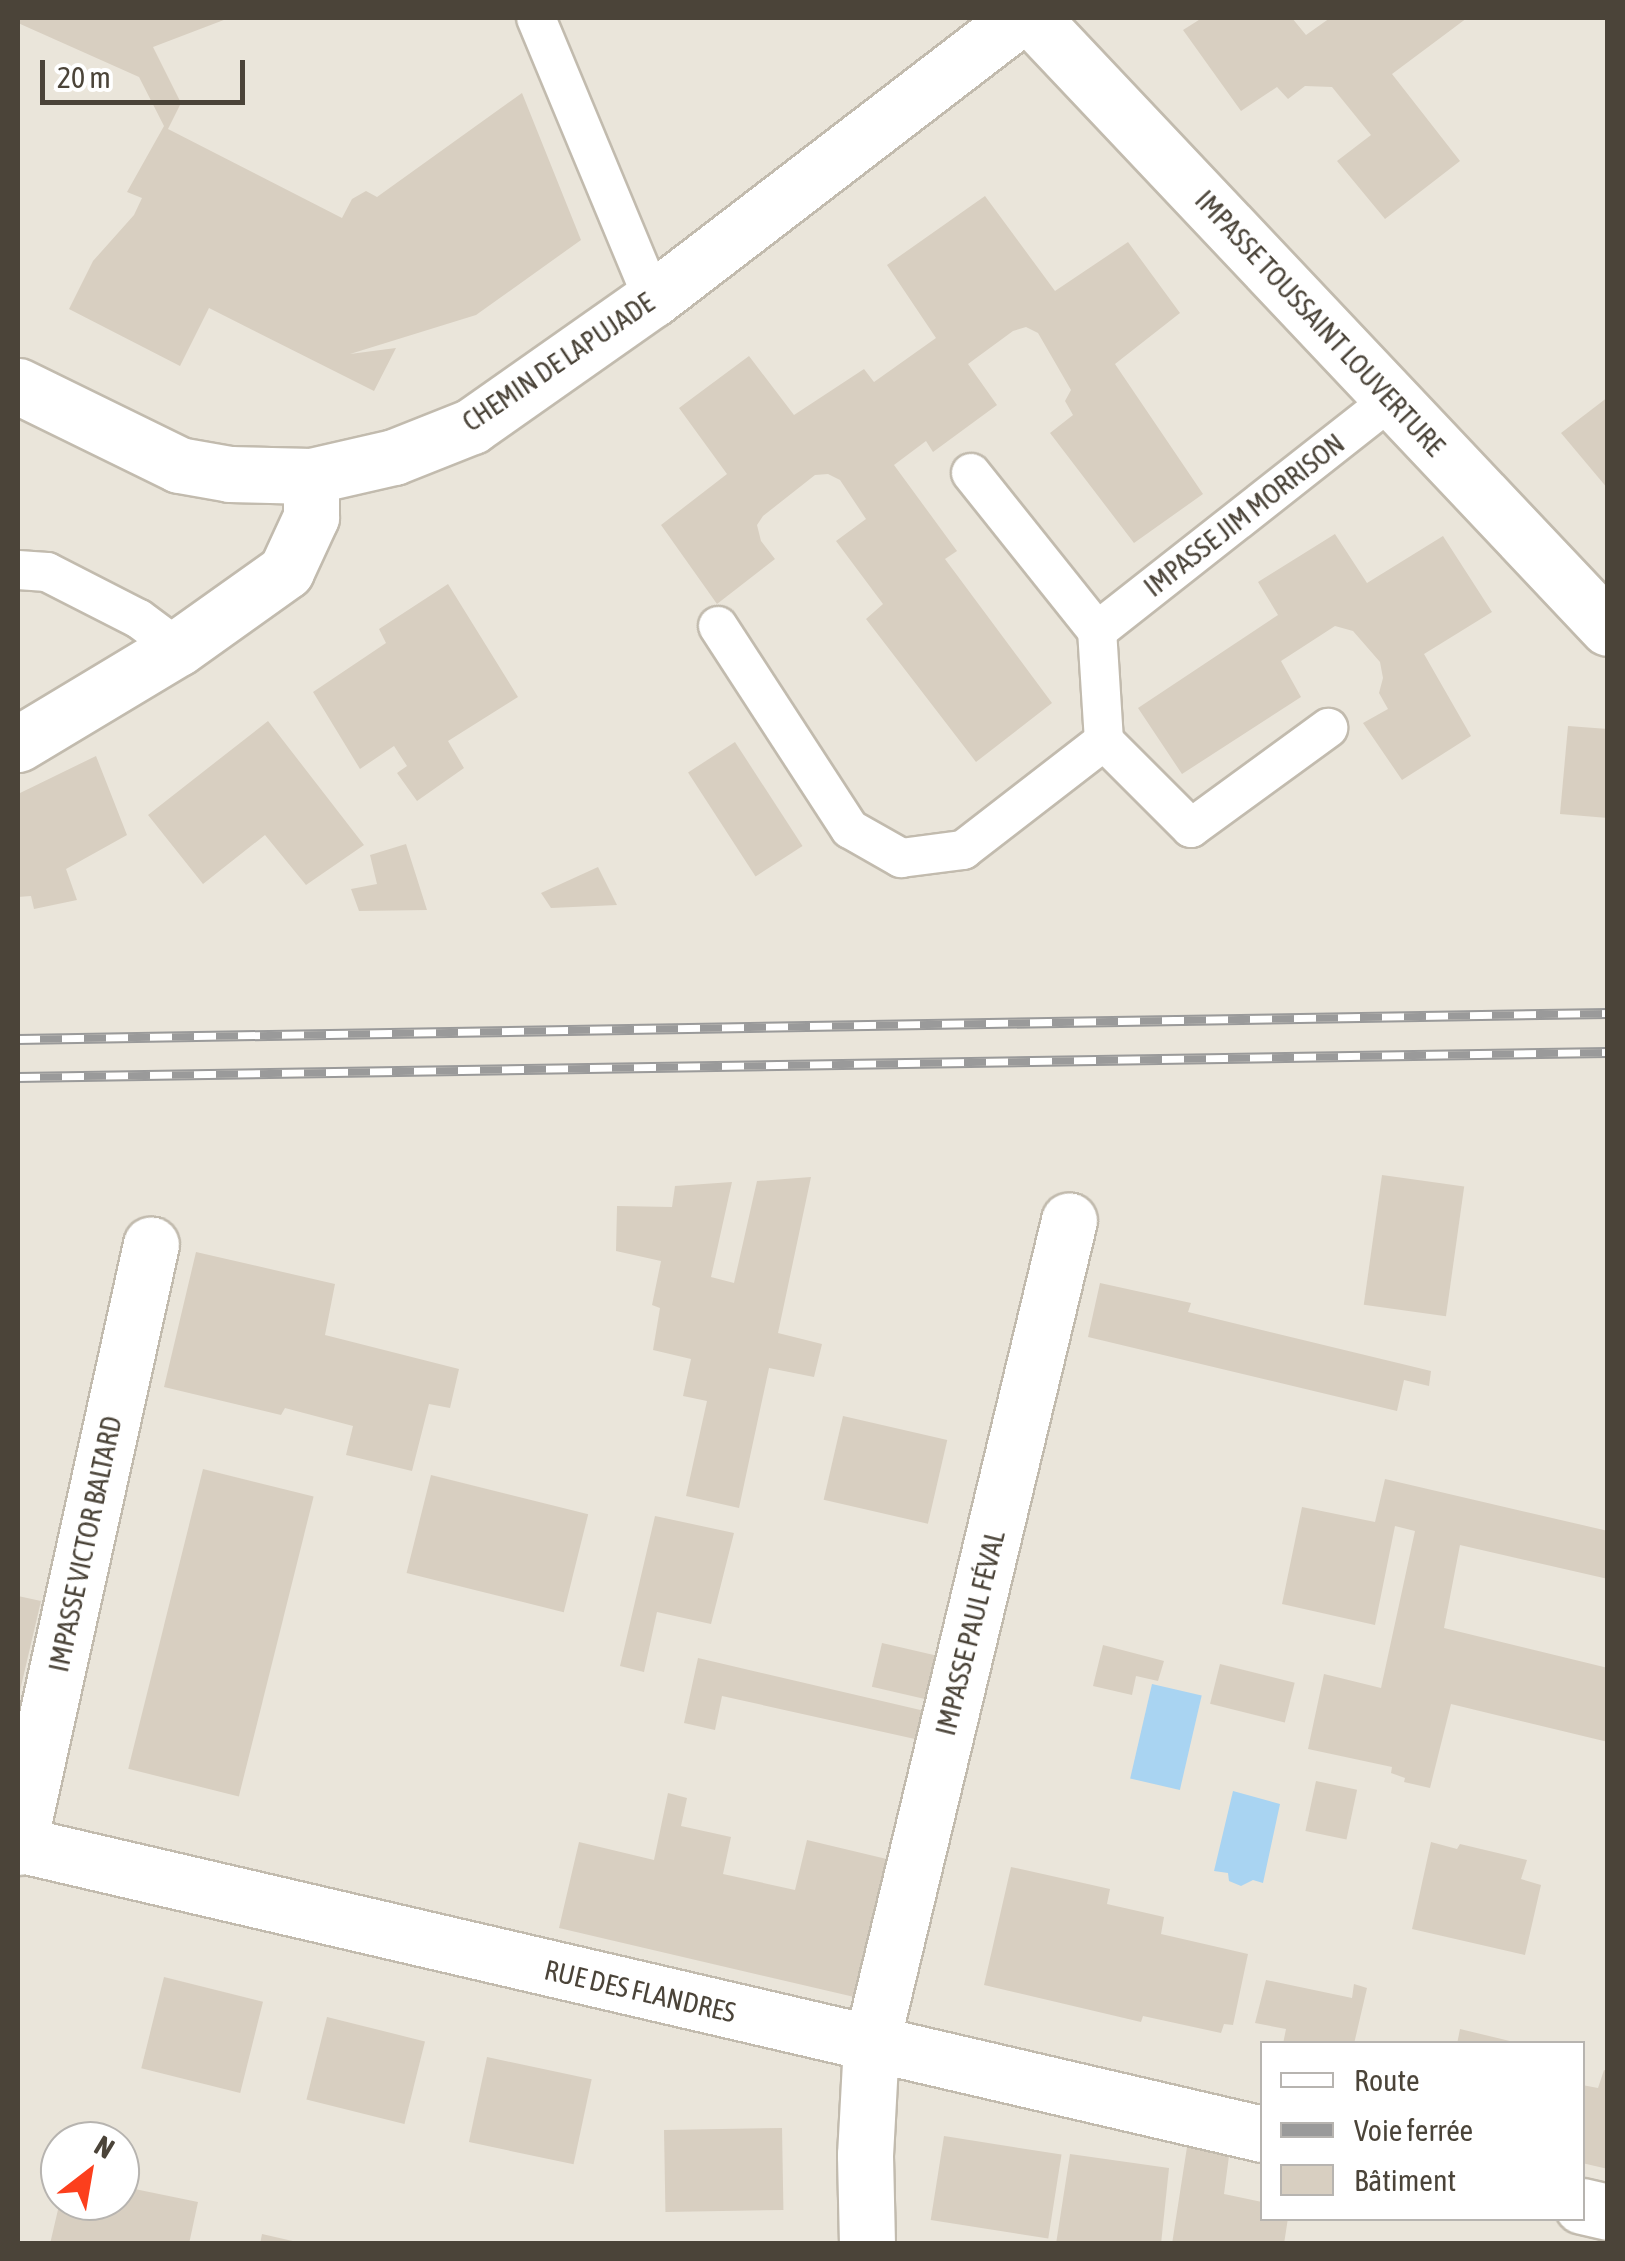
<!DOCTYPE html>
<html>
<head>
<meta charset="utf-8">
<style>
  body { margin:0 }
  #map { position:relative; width:1625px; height:2261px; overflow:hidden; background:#f6f3ec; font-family:"Asap Condensed",sans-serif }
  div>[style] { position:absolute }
  .residential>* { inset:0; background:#eae5da }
  .water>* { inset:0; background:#a9d4f2; transform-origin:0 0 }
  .building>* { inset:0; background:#d8cfc1; transform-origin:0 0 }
  .roads { filter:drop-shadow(2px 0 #c2bbae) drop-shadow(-2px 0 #c2bbae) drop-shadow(0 2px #c2bbae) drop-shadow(0 -2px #c2bbae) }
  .service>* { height:38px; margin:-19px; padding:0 19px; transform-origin:19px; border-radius:19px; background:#fff }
  .minor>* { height:55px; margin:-27.5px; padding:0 27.5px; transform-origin:27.5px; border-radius:27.5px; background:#fff }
  .rail>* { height:11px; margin-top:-5.5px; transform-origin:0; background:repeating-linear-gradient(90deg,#fff 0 22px,#9a9a9a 0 44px); box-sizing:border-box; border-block:2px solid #9a9a9a }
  span { translate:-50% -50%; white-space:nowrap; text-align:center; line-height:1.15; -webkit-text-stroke:10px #fff; paint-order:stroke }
  .street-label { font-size:28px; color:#4b4439 }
  .frame { position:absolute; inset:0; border:20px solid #4b4439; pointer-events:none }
  .legend { position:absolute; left:1260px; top:2041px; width:325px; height:180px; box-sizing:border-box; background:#fff; border:2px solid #b7b4b0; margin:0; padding:12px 18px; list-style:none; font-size:30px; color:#4b4439 }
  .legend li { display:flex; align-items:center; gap:20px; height:50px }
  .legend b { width:50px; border:2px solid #b7b4b0 }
  .north { position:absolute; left:40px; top:2121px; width:100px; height:100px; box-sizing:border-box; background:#fff; border:2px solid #b7b4b0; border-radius:50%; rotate:31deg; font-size:28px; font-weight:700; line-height:40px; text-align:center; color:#4b4439 }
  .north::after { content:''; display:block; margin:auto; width:35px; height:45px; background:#fc3f1d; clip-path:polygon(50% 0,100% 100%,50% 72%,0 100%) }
  .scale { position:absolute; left:40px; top:60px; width:205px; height:45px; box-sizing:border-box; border:5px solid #4b4439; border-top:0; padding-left:12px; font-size:30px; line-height:35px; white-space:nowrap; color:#4b4439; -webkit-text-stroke:8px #fff; paint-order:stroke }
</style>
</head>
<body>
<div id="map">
  <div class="residential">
    <div style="clip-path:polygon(evenodd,18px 18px,1607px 18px,1607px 2243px,18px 2243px,18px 18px,1262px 2044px,1582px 2044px,1582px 2218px,1262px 2218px,1262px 2044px,18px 18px,60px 2141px,120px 2141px,120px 2201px,60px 2201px,60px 2141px)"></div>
  </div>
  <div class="water">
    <div style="left:1152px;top:1684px;width:51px;height:97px;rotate:13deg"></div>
    <div style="clip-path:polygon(1233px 1791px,1280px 1804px,1263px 1883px,1253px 1880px,1241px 1886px,1229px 1881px,1228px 1873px,1214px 1871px)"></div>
  </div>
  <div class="building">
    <div style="clip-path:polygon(18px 18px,229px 18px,153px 47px,181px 103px,168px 129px,342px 218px,352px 199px,366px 191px,377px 197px,522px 93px,581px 240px,476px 315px,350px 354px,396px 348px,374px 391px,209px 308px,180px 366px,69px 309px,93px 261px,134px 215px,142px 198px,127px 192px,164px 126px,139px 77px,18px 23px)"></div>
    <div style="clip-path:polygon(1202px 18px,1292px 18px,1306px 35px,1330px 18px,1467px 18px,1392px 74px,1460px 161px,1385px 219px,1337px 161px,1371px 135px,1332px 87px,1305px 86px,1288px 99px,1277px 87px,1241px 111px,1183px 30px)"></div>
    <div style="clip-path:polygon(985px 196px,1055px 291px,1128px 242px,1180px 313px,1115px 364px,1203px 494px,1134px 543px,1050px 433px,1073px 415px,1065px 401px,1071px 390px,1038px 333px,1026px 327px,1013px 331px,968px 364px,997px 405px,933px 452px,926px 441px,894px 465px,957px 551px,945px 559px,1052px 703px,976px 762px,866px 619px,883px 604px,836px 541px,866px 519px,840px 480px,828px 474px,815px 475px,763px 516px,757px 525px,761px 541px,775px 559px,717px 604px,661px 525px,727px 474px,679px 408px,749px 356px,794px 415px,864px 369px,874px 382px,936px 338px,887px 265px)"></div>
    <div style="clip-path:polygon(1608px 397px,1608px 489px,1561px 433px)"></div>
    <div style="clip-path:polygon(1335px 534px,1367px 583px,1443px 536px,1492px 612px,1424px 654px,1471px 736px,1402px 780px,1363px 723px,1388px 709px,1379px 693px,1383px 678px,1380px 662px,1353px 631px,1335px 626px,1281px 661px,1301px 697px,1182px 774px,1138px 708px,1278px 615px,1258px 582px)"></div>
    <div style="clip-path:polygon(448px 584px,518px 697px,448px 741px,464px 768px,417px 801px,397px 773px,407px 766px,394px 746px,360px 769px,313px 692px,386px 643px,379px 629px)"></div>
    <div style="clip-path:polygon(268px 721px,364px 845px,306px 885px,265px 835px,203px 884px,148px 815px)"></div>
    <div style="clip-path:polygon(1568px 726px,1608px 729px,1608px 818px,1560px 814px)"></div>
    <div style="left:735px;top:742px;width:124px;height:56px;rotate:57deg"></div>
    <div style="clip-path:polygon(96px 756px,127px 835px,66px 869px,77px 900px,34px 909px,31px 896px,18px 897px,18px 794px)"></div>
    <div style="clip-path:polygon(406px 844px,427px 910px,359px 911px,351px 889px,377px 884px,370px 855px)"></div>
    <div style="clip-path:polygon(598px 867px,617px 905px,551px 908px,541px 893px)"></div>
    <div style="left:1382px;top:1175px;width:83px;height:131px;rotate:8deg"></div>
    <div style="clip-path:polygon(811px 1177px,778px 1333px,822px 1344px,814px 1377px,769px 1368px,739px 1508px,686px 1496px,707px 1401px,683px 1396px,691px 1359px,653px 1350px,660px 1308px,652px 1305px,661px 1261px,616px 1251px,617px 1206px,672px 1207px,675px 1186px,732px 1182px,711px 1277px,734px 1283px,757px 1181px)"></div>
    <div style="clip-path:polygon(196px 1252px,335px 1284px,325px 1335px,459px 1369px,450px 1408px,429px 1404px,412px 1471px,346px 1455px,353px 1426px,285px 1408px,281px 1415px,164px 1387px)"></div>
    <div style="clip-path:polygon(1100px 1283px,1191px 1303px,1188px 1312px,1431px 1371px,1429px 1386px,1404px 1380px,1397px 1411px,1088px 1337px)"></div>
    <div style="left:843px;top:1416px;width:107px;height:86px;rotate:13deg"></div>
    <div style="left:203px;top:1469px;width:114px;height:309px;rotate:14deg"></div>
    <div style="left:431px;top:1475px;width:162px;height:101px;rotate:14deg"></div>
    <div style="clip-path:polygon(1385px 1479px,1608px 1531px,1608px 1579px,1460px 1545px,1444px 1628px,1608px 1668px,1608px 1742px,1451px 1704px,1430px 1788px,1404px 1782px,1405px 1778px,1391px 1773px,1392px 1767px,1308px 1749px,1324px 1674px,1381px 1688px,1415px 1531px,1395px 1526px,1375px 1625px,1282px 1604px,1302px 1507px,1375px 1522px)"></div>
    <div style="clip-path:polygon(655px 1516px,734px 1533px,711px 1624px,657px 1612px,644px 1672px,620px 1666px)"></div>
    <div style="clip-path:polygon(18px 1596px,41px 1601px,19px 1695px,18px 1695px)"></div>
    <div style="left:882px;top:1643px;width:61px;height:45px;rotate:13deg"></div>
    <div style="clip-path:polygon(1103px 1645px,1164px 1661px,1158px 1681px,1136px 1676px,1132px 1695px,1093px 1686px)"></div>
    <div style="clip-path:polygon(698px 1658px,929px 1712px,924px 1741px,722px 1696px,715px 1730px,684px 1723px)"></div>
    <div style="left:1220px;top:1664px;width:77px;height:41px;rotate:14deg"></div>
    <div style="left:1316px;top:1781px;width:42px;height:51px;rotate:12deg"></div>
    <div style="clip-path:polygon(668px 1793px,687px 1798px,681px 1826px,731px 1837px,723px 1874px,795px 1890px,807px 1840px,895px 1861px,863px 1999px,559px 1928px,579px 1842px,654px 1860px)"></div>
    <div style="clip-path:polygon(1431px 1842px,1457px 1849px,1460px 1844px,1527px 1860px,1521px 1879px,1541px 1885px,1525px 1955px,1412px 1929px)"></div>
    <div style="clip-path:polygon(1011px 1867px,1110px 1889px,1107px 1904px,1164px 1917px,1161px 1934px,1248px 1954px,1233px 2025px,1224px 2024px,1221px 2033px,1143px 2016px,1141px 2022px,984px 1985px)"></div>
    <div style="left:164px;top:1977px;width:102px;height:94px;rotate:14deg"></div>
    <div style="clip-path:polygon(1266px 1980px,1352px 1998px,1354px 1984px,1367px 1988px,1354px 2044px,1283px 2044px,1286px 2029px,1255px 2023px)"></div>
    <div style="left:327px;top:2017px;width:101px;height:85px;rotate:14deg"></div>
    <div style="clip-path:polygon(1460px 2029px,1514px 2042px,1514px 2044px,1457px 2044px)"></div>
    <div style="left:487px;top:2057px;width:107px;height:87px;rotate:12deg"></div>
    <div style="clip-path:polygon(1604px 2070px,1608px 2071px,1608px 2169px,1582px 2163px,1582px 2085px,1598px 2088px)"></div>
    <div style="left:782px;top:2128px;width:82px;height:118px;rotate:89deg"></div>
    <div style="left:944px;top:2136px;width:119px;height:85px;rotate:9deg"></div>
    <div style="clip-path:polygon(1187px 2147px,1229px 2156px,1224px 2194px,1262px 2202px,1262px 2218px,1288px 2218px,1284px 2244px,1172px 2244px)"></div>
    <div style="clip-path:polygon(1070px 2154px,1169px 2168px,1161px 2244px,1056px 2244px)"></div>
    <div style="clip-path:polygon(120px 2186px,198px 2202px,189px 2244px,50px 2244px,60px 2201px,120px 2201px)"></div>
    <div style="clip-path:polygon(262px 2234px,297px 2242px,297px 2244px,260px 2244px)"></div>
  </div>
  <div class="roads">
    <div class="service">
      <div style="left:536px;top:18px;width:304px;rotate:67.4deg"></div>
      <div style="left:971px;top:473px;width:202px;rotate:51.4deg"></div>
      <div style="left:18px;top:570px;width:29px;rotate:4deg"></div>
      <div style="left:47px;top:572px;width:103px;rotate:27.1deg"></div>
      <div style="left:139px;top:619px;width:49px;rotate:36.6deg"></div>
      <div style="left:718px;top:626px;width:242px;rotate:57deg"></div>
      <div style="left:850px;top:829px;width:59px;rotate:29.6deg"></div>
      <div style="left:901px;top:858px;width:63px;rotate:-7.4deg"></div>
      <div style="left:963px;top:850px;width:178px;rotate:-37.7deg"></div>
      <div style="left:1104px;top:741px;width:110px;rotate:-93.6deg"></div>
      <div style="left:1097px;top:631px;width:375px;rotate:-38.2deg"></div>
      <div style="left:1104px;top:741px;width:123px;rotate:45deg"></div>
      <div style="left:1191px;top:828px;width:170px;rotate:-36.1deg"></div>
    </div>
    <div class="minor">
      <div style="left:1032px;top:18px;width:839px;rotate:46.64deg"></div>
      <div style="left:18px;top:386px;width:179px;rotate:26.1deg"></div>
      <div style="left:179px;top:465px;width:52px;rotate:10deg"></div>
      <div style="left:230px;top:474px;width:81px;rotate:1.4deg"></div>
      <div style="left:311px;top:476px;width:85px;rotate:-12.9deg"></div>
      <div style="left:394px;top:457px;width:84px;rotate:-21.7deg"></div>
      <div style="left:472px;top:426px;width:221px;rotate:-35.1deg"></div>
      <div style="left:653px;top:299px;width:461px;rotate:-37.5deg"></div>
      <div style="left:18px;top:744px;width:187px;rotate:-31deg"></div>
      <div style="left:178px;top:648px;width:133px;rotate:-35.5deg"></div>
      <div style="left:286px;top:571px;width:60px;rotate:-65.2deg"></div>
      <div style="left:311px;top:517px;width:41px;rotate:-90deg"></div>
      <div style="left:18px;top:1844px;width:1277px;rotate:13.12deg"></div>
      <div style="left:18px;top:1847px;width:617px;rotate:-77.56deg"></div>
      <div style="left:1582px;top:2206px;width:27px;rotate:13deg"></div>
      <div style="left:867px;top:2244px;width:89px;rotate:-91.3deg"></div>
      <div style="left:865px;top:2155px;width:110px;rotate:-86.9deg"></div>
      <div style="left:871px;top:2045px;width:848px;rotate:-76.5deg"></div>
    </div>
  </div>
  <div class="rail">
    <div style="left:18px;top:1039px;width:1590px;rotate:-0.94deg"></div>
    <div style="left:18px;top:1077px;width:1590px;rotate:-0.9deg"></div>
  </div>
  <div class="street-label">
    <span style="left:1320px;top:323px;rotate:47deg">IMPASSE TOUSSAINT LOUVERTURE</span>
    <span style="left:558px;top:362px;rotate:-34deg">CHEMIN DE LAPUJADE</span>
    <span style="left:1244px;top:515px;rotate:-38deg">IMPASSE JIM MORRISON</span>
    <span style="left:85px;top:1544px;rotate:-78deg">IMPASSE VICTOR BALTARD</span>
    <span style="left:970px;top:1633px;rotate:-76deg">IMPASSE PAUL FÉVAL</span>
    <span style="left:640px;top:1991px;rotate:13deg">RUE DES FLANDRES</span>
  </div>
  <div class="frame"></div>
  <ul class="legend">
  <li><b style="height:12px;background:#fff"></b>Route</li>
  <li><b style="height:12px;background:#9a9a9a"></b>Voie ferrée</li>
  <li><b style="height:28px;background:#d8cfc1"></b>Bâtiment</li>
  </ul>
  <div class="north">N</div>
  <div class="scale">20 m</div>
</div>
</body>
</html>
